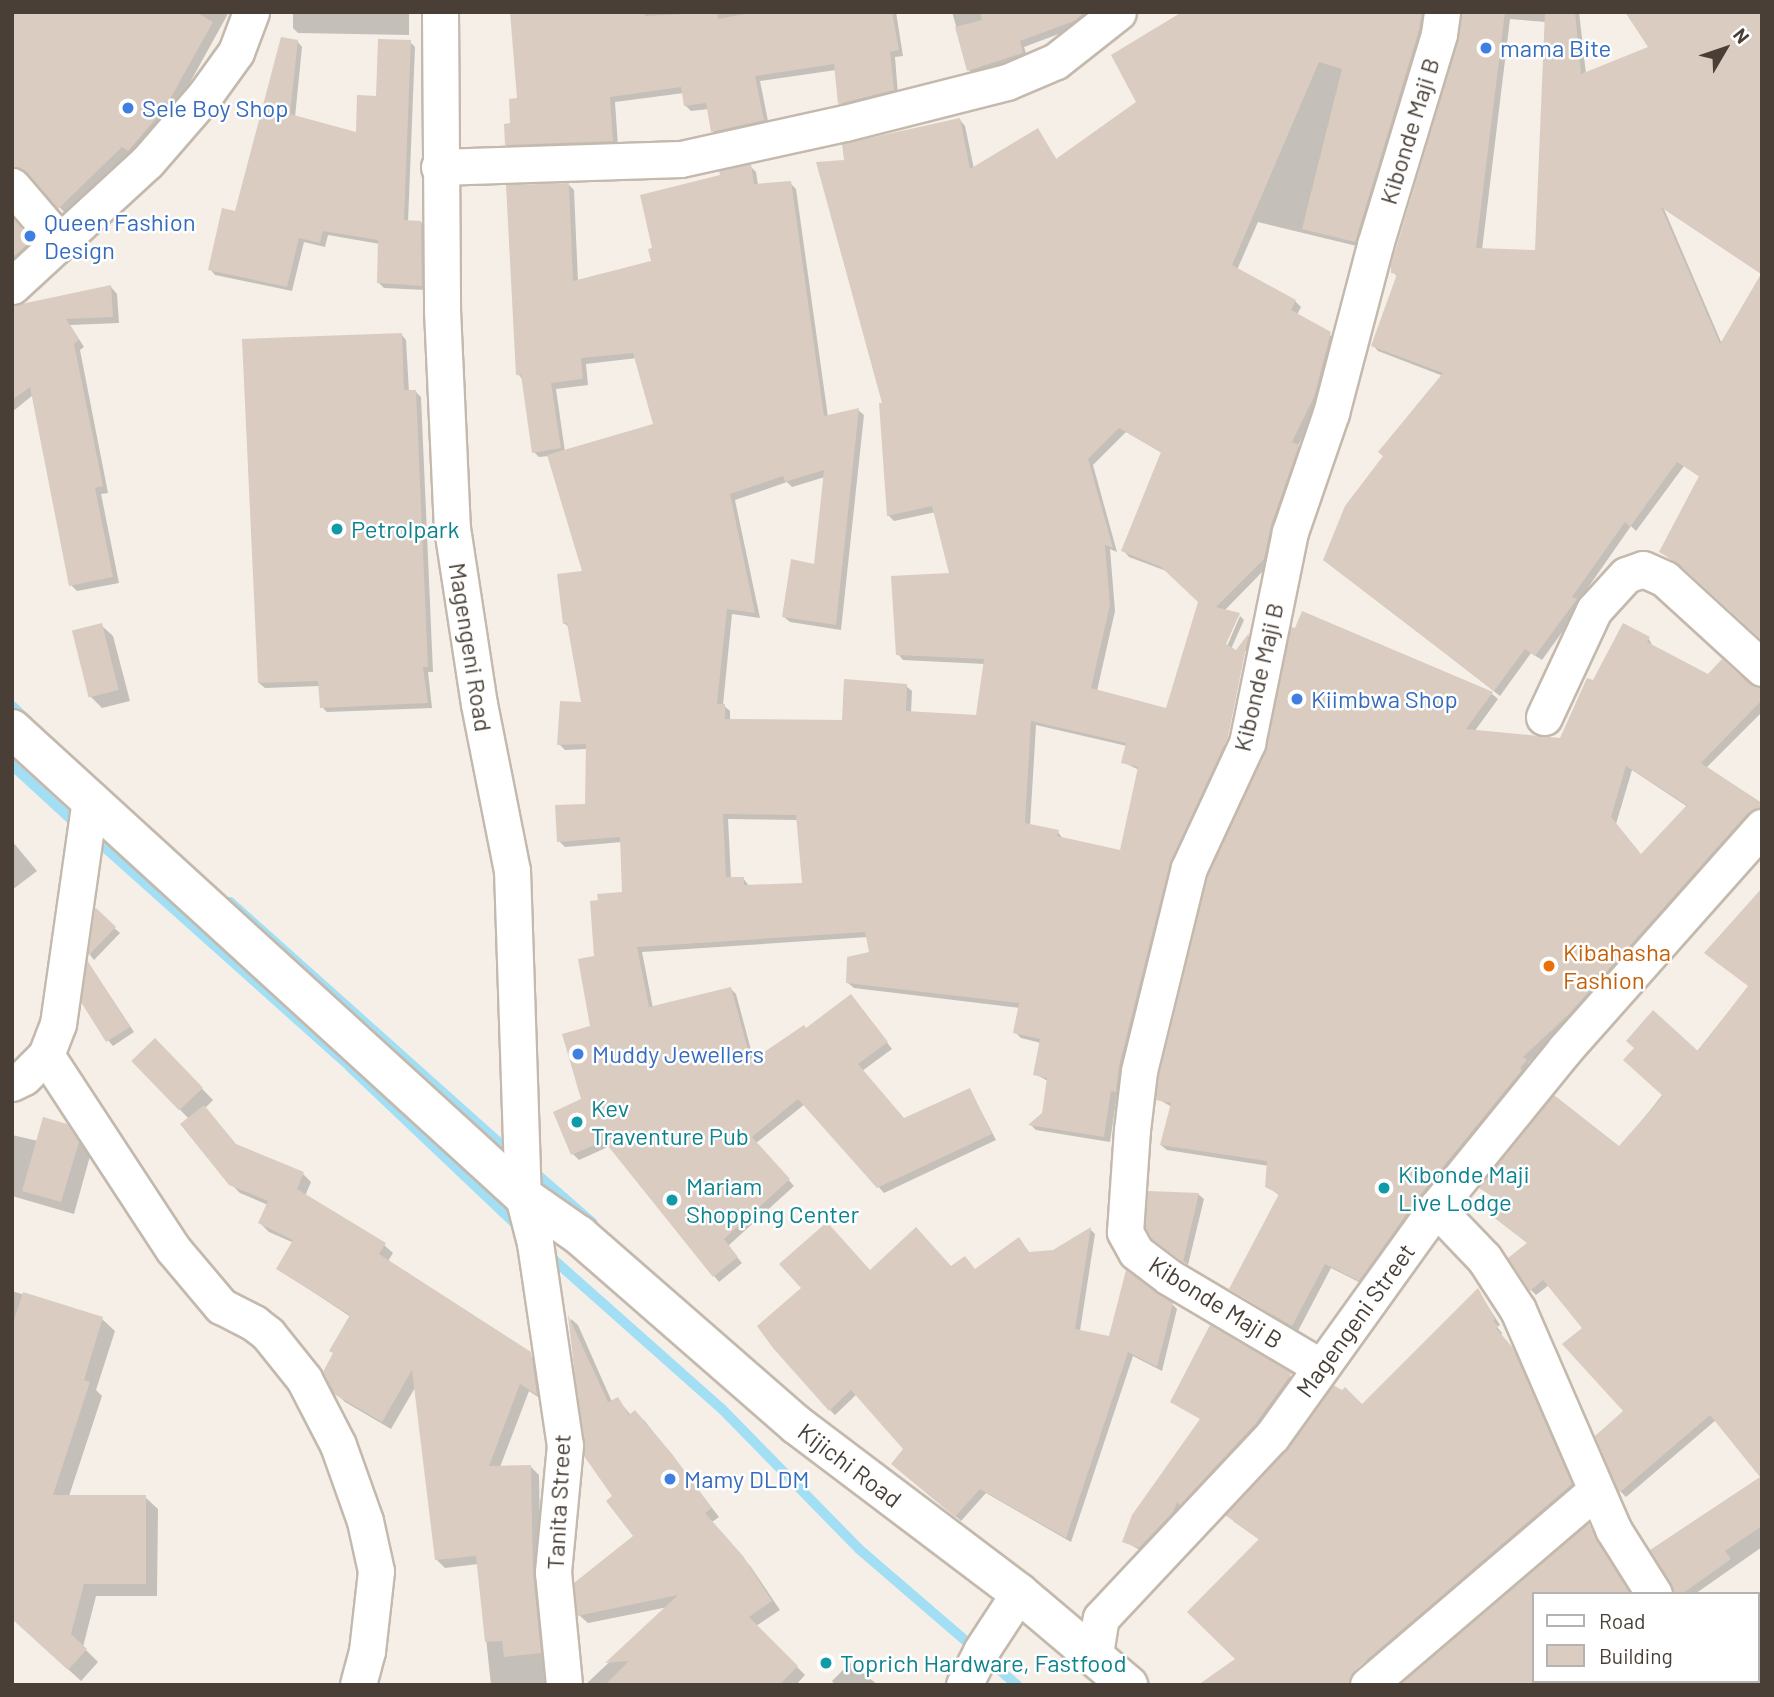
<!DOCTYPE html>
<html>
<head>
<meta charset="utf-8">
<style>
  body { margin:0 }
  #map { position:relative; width:1774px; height:1697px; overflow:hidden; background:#f5efe8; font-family:Barlow,sans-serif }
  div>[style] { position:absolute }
  .shadow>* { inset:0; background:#0003 }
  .stream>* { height:10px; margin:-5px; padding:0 5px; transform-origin:5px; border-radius:5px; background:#a2def4 }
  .building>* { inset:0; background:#daccc0; transform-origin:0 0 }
  .roads { filter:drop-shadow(2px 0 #c4b9ad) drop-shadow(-2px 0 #c4b9ad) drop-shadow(0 2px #c4b9ad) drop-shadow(0 -2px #c4b9ad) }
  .minor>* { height:35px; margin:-17.5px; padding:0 17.5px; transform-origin:17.5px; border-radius:17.5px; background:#fff }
  .tertiary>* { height:38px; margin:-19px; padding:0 19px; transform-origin:19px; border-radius:19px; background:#fff }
  .dots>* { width:19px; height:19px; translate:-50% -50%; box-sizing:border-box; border:4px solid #fff; border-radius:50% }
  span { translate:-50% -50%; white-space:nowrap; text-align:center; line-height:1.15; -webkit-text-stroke:5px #fff; paint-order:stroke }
  .shop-label { font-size:24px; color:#366cbe }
  .left { translate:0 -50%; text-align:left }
  .street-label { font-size:24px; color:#493f36 }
  .culture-label { font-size:24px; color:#0d838f }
  .food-label { font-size:24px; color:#c56008 }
  .frame { position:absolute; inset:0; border:14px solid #493f36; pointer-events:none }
  .legend { position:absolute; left:1532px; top:1592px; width:228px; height:91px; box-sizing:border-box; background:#fff; border:2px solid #b6b2af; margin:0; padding:9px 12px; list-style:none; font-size:21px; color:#493f36 }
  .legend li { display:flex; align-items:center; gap:14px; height:35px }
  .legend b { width:35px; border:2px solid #b6b2af }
  .north { position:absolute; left:1690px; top:14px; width:70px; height:70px; -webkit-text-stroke:5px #fff; paint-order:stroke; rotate:51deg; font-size:19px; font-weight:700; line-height:28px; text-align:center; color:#493f36 }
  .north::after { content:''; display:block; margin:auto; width:24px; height:32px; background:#493f36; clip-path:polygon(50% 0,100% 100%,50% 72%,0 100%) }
</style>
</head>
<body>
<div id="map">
  <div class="shadow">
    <div style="clip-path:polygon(12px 12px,229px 12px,172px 115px,136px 157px,130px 152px,66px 214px,27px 173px,12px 174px)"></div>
    <div style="clip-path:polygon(293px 12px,409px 12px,409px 35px,298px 33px,293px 28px)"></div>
    <div style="clip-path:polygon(533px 12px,896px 12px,903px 56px,895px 57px,898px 95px,845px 109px,840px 103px,836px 70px,760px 81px,769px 126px,719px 137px,713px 131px,709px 109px,691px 111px,685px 105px,684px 93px,615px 102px,618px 146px,512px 150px,506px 144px,518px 100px)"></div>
    <div style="clip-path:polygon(952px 12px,1090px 12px,1080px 26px,1024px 47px,1028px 59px,975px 76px,969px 70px)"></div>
    <div style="clip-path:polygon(evenodd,1182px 12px,1429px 12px,1361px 247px,1258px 222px,1237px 270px,1295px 301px,1301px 307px,1297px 315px,1336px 339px,1320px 403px,1298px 446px,1304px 452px,1269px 565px,1224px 611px,1240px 616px,1236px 616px,1221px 651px,1224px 653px,1240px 616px,1244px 620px,1231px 649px,1236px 652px,1249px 636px,1254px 640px,1233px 743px,1122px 1096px,1117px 1095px,1110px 1142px,1036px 1130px,1031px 1125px,1043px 1113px,1048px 1081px,1035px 1074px,1041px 1043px,1021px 1038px,1015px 1032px,1020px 1008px,854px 988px,848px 983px,871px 953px,868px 937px,642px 952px,653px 1008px,730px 988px,736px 994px,754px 1061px,856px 1002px,892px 1049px,862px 1071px,905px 1120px,970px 1090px,996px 1140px,884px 1193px,805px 1104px,756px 1143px,794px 1186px,728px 1246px,742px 1263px,719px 1282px,610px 1146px,579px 1160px,573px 1154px,592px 1027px,596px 958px,623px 894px,622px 842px,565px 847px,559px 841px,587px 805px,588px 749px,565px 750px,559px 744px,583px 704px,570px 628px,564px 623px,584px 573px,549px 456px,539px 457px,534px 452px,523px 380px,518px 374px,569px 185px,574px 190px,578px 282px,653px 263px,654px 249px,722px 177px,750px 166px,756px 172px,758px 185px,790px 183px,796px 189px,828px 417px,858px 410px,864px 415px,841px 630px,790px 622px,784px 617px,816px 566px,825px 477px,792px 487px,787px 482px,735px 500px,760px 618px,732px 614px,723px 705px,730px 711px,730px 721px,844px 722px,906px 686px,912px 691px,911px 713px,977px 717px,985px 664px,903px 660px,898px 654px,951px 574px,936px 512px,894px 521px,888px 515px,884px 404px,846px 162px,960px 120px,965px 126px,974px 169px,1037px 130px,1057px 160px,1138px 102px,1182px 12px,637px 358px,655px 425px,565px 452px,556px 389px,588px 385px,586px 364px,637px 358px,1182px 12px,1126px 432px,1162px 453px,1124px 551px,1129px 557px,1169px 572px,1200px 602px,1167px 710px,1097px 691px,1115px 611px,1110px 549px,1117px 552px,1093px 465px,1126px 432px,1182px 12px,1247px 649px,1228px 746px,1224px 745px,1243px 654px,1247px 649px,1182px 12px,1036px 725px,1127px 746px,1123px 762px,1139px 770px,1121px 852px,1063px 839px,1058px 832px,1030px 826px,1036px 725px,1182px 12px,728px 819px,798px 820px,804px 884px,749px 886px,743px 878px,731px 879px,728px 819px)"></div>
    <div style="clip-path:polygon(evenodd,1463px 12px,1579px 12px,1586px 74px,1650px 48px,1632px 20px,1645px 12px,1762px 12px,1762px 274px,1664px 209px,1722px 344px,1762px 277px,1762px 639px,1686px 570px,1661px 552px,1700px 477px,1684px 466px,1636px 531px,1631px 526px,1578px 602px,1581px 606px,1542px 660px,1531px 653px,1500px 696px,1325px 559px,1346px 507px,1385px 456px,1380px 452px,1443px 376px,1378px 351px,1373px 345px,1398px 277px,1393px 272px,1392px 265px,1460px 40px,1463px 12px,1510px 19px,1546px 22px,1536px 251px,1482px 250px,1510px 19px)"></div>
    <div style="clip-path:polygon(297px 41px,302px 47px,295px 117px,357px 134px,410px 42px,415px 47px,408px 222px,421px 222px,426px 228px,426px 290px,384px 288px,379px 283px,380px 244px,328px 235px,325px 247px,304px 242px,292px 291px,215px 275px,210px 269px,236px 213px)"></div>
    <div style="clip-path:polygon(12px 219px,37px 248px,12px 271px)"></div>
    <div style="clip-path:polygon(111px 287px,117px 294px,119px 323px,70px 325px,84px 347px,80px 350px,108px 493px,101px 494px,119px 583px,77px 591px,71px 585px,33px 395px,12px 412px,12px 307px)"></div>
    <div style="clip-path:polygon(401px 334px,406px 340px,409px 392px,416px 392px,421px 397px,433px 672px,428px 672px,432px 708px,327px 712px,322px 707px,320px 686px,265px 688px,259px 683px)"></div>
    <div style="clip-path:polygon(evenodd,1303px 613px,1492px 694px,1498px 699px,1474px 732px,1561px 739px,1594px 683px,1649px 639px,1653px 647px,1708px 676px,1722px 661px,1758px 690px,1762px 688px,1762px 712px,1706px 768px,1762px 805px,1762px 813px,1575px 1019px,1528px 1063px,1532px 1067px,1365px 1285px,1331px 1268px,1298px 1331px,1231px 1289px,1280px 1196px,1267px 1186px,1269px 1166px,1167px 1150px,1161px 1145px,1172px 1107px,1158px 1099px,1267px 752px,1296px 630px,1303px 613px,1632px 770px,1688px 807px,1642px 856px,1616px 824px,1632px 770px)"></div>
    <div style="clip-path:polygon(101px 625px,113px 636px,130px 701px,102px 708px,91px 697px)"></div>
    <div style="clip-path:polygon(12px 841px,37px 871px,12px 890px)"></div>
    <div style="clip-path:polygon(96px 912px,120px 933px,94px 960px,90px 955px)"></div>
    <div style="clip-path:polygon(89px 964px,134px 1032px,113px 1046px,108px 1040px)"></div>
    <div style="clip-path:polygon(1749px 986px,1716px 1420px,1626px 1497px,1621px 1492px,1597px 1437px,1626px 1411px,1584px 1328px,1549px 1285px,1536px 1295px,1531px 1290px,1529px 1244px,1499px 1201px,1481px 1187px,1620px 1148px)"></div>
    <div style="clip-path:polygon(155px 1040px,213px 1100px,205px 1108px,237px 1146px,303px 1174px,311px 1182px,305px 1196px,384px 1245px,393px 1253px,388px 1261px,539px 1362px,544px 1401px,529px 1391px,500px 1467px,530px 1466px,539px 1475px,541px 1584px,551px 1685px,491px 1685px,478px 1564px,445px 1568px,437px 1560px,416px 1386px,391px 1429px,345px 1402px,336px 1393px,351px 1317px,278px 1269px,294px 1243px,269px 1232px,260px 1223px,268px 1205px,240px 1193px,231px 1184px,189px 1119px,133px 1061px)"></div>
    <div style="clip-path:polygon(66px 1125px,90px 1156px,74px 1214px,12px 1196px,12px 1135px,38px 1141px)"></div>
    <div style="clip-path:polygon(1198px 1194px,1204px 1199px,1188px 1265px,1159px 1243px)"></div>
    <div style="clip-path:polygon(1090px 1229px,1095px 1234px,1080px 1331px,1110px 1338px,1172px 1304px,1177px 1309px,1162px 1371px,1133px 1356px,1071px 1542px,986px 1493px,961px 1521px,899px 1469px,906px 1449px,857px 1394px,835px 1415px,830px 1410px,870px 1272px,952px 1268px,976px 1271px,1019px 1240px,1030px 1253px,1054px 1252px)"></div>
    <div style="clip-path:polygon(12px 1291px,102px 1319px,115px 1331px,96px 1390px,102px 1396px,69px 1496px,145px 1497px,158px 1509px,157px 1596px,96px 1596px,83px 1647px,98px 1662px,81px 1681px,45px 1648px,12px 1598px)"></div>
    <div style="clip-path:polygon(1478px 1291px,1500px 1325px,1497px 1327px,1502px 1333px,1501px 1335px,1518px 1356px,1576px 1491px,1397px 1644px,1322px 1685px,1238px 1659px,1260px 1540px,1233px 1521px,1362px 1407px)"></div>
    <div style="clip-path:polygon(571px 1319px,578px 1325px,612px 1402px,617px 1399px,631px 1415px,644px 1420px,719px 1517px,712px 1522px,751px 1567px,780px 1610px,756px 1626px,805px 1675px,796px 1685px,585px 1685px,668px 1607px,588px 1623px,579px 1615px,635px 1536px,615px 1497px,571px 1335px)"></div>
    <div style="clip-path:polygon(1211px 1327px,1296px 1380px,1261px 1428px,1145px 1553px,1124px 1541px,1202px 1420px,1172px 1401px)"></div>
    <div style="clip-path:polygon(1762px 1478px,1762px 1547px,1695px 1594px,1676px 1594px)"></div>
    <div style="clip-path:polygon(1588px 1525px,1631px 1594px,1534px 1594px,1534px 1681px,1688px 1681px,1691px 1685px,1402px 1685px)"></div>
    <div style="clip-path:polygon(1762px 1609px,1762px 1685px,1749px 1685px,1746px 1681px,1758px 1681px,1758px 1612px)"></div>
    <div style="clip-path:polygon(850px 1663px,878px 1685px,835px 1685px,832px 1681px)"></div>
  </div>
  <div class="stream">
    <div style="left:12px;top:706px;width:22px;rotate:43deg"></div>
    <div style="left:12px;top:765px;width:84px;rotate:42.6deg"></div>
    <div style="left:92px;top:836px;width:346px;rotate:41.8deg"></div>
    <div style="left:350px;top:1067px;width:236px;rotate:43.5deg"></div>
    <div style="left:230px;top:902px;width:380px;rotate:41.8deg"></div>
    <div style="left:531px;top:1169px;width:82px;rotate:41.1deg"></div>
    <div style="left:545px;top:1252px;width:235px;rotate:41.6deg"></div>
    <div style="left:721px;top:1408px;width:197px;rotate:45.6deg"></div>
    <div style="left:859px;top:1549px;width:208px;rotate:40.7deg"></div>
  </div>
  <div class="building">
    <div style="clip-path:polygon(12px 12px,196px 12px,213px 22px,165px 108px,128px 151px,122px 147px,58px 209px,27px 173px,12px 166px)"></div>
    <div style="clip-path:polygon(510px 12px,645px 12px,645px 16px,717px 12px,718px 19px,755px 12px,892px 12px,899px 50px,890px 52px,894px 90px,838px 104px,834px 64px,755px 76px,764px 120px,711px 132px,706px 103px,684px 106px,681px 87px,610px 97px,613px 141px,505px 145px,504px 124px,510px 123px,509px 99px,517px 98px)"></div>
    <div style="clip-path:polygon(980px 12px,1085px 12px,1074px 21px,1020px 41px,1023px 53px,967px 71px,955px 27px,982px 20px)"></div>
    <div style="clip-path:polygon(evenodd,1182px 12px,1422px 12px,1419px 30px,1355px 242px,1302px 229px,1342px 69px,1319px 62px,1232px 265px,1296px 300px,1291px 310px,1331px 332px,1314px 397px,1292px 442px,1299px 445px,1271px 525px,1264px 559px,1216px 607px,1240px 613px,1226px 644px,1236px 650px,1249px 633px,1228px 737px,1170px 863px,1119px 1066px,1116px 1092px,1111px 1091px,1104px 1137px,1028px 1125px,1042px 1113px,1047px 1078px,1033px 1075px,1040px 1039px,1013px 1033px,1019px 1003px,846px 983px,847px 957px,869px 952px,865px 932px,637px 947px,649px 1007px,731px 987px,751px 1061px,804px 1025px,806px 1028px,851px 994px,888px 1042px,858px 1064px,904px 1118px,970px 1088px,992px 1134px,877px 1188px,798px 1099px,752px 1137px,790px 1179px,724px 1239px,738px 1257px,713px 1277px,604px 1141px,571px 1155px,553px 1112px,581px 1099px,562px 1034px,590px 1026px,578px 959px,594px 956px,590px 901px,598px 900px,597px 894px,622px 892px,620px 837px,557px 842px,555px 805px,585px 804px,586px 744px,557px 745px,560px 701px,581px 702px,567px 623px,563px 624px,557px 574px,582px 571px,547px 455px,653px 424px,633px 353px,581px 358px,583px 379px,551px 383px,561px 448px,532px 453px,521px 375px,516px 375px,506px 185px,569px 183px,573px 281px,651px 261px,648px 249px,652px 248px,640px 195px,720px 175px,719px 171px,751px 164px,754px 184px,791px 181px,824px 416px,859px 408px,836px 625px,782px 617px,791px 559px,814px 564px,824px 470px,785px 482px,783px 476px,730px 494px,755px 613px,727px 609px,717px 704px,725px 704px,725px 719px,842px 720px,844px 679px,907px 684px,906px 711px,976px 715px,984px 659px,896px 655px,891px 576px,949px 573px,932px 506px,887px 516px,879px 403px,882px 403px,816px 162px,844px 160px,842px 144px,960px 118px,970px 169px,1038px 128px,1056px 159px,1136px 102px,1111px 55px,1182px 12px,1119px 428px,1161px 452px,1121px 551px,1161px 567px,1198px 602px,1166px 708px,1091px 688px,1110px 605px,1105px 545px,1113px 548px,1088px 459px,1119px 428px,1182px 12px,1031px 721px,1126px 743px,1121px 763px,1138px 767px,1120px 850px,1057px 836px,1059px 830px,1025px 823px,1031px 721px,1182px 12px,723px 814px,796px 815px,802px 883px,744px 885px,744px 877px,726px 877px,723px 814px)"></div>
    <div style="clip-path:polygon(evenodd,1462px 12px,1505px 12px,1476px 248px,1535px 250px,1545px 12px,1575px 12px,1581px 74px,1648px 47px,1625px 12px,1762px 12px,1762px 640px,1679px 564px,1659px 552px,1699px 476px,1677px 462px,1630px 527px,1625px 522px,1572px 597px,1577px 599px,1535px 656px,1525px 649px,1494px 691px,1323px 560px,1345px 506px,1383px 456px,1378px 452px,1443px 373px,1371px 346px,1397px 274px,1391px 273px,1391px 265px,1458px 40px,1462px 12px,1661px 207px,1761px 274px,1720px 344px,1661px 207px)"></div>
    <div style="clip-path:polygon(281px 37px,298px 40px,290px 114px,356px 132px,357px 95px,376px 96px,378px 39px,411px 40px,404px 220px,421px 221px,422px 286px,377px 283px,378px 240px,323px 231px,320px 243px,299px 238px,287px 287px,208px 270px,222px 208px,235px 211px)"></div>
    <div style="clip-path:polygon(12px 217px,32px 240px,12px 258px)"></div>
    <div style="clip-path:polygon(111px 285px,113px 317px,66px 319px,79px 340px,74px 344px,103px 486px,95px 488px,113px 577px,69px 586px,30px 387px,12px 400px,12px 306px)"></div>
    <div style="clip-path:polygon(402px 333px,404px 390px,416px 390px,428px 667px,423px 667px,428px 703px,320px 708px,318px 681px,258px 683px,242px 339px)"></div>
    <div style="clip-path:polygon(evenodd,1302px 611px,1493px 692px,1466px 729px,1560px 738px,1587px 678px,1593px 680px,1623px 623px,1650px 637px,1647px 642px,1708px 674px,1722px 659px,1748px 683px,1762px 688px,1762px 700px,1701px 763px,1762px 803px,1762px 807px,1747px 814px,1569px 1014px,1523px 1057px,1527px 1060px,1520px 1068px,1522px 1070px,1420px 1195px,1359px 1281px,1325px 1264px,1292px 1326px,1229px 1289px,1279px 1194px,1265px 1187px,1267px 1161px,1160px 1145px,1171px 1103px,1156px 1100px,1159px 1075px,1208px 875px,1265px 751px,1291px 627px,1295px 628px,1302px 611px,1626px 766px,1687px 805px,1641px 854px,1611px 817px,1626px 766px)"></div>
    <div style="left:102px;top:623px;width:69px;height:31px;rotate:76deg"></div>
    <div style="clip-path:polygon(1762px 888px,1762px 1526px,1725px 1551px,1731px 1559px,1682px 1594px,1674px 1594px,1650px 1550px,1760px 1477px,1710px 1415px,1619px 1493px,1595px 1436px,1623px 1411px,1562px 1344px,1582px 1328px,1543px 1280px,1530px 1291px,1508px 1258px,1527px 1243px,1488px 1213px,1498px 1200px,1479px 1188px,1554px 1095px,1619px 1146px,1663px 1096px,1623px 1060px,1634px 1048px,1626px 1041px,1653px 1010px,1698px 1051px,1748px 986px,1704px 953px)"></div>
    <div style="clip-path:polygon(96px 908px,116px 927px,88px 956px,95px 909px)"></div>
    <div style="clip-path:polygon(87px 960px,130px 1027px,106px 1042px,81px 1002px)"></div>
    <div style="left:155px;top:1038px;width:69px;height:33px;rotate:46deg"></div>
    <div style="clip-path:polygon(204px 1105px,236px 1144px,304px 1172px,297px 1189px,386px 1243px,379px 1254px,531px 1352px,537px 1395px,520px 1384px,489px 1466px,531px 1465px,533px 1574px,541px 1653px,504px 1657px,502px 1641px,485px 1642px,476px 1556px,435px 1560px,412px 1370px,382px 1422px,334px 1394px,323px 1372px,333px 1353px,329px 1351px,350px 1315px,276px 1269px,293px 1240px,258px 1223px,268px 1201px,229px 1185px,180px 1124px)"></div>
    <div style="clip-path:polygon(43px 1117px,67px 1124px,79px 1142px,61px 1202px,22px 1191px)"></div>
    <div style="clip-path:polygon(1148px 1191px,1199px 1193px,1183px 1262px,1152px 1239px,1145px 1227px)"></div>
    <div style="clip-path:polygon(827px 1222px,870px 1270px,916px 1227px,951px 1266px,965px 1256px,975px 1269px,1019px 1237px,1029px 1252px,1053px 1250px,1091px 1227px,1075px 1329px,1109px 1336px,1126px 1270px,1173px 1303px,1157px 1367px,1128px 1352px,1066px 1538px,980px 1489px,955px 1517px,891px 1464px,903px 1449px,851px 1390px,829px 1411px,773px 1348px,757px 1326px,801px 1288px,779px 1264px)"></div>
    <div style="clip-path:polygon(1478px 1288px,1495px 1319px,1493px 1321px,1498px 1326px,1496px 1328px,1513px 1348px,1572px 1484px,1355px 1670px,1348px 1685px,1198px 1685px,1235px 1659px,1187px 1612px,1259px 1539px,1225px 1515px,1287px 1450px,1333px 1385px,1342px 1390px,1345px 1387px,1362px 1404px)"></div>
    <div style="clip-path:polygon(23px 1292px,103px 1317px,84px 1380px,90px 1382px,53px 1495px,146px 1495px,146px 1584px,84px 1584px,71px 1634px,87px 1649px,68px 1670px,12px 1619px,12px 1327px)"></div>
    <div style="clip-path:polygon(568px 1315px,608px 1402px,618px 1397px,629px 1415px,635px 1410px,672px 1454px,712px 1508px,705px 1513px,743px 1556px,772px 1601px,749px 1617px,798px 1666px,779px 1685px,605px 1685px,629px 1661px,605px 1663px,678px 1595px,577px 1616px,574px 1583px,633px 1536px,606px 1501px,612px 1496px,584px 1456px)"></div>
    <div style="clip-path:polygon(1210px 1325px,1292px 1373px,1256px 1423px,1180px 1505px,1177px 1502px,1173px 1512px,1139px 1548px,1122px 1542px,1132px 1515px,1200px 1419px,1170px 1402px)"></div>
    <div style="clip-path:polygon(1588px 1523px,1630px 1594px,1534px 1594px,1534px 1685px,1399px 1685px)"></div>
  </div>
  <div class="roads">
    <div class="minor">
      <div style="left:440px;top:12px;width:298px;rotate:89.6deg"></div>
      <div style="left:442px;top:310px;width:218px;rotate:87.4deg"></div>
      <div style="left:452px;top:528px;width:178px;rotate:81.3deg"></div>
      <div style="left:479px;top:704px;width:169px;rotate:78.8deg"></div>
      <div style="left:512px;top:870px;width:326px;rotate:88.1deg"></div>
      <div style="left:523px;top:1196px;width:49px;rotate:75.7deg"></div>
      <div style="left:535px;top:1243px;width:204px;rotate:81.6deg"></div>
      <div style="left:565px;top:1445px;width:128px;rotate:95.4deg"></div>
      <div style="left:553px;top:1572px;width:114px;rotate:84.4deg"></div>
      <div style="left:439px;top:167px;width:242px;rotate:-1.9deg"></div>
      <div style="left:681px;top:159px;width:168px;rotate:-12.4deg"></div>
      <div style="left:845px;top:123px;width:167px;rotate:-14.2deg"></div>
      <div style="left:1007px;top:82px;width:53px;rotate:-23.2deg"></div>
      <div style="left:1056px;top:61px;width:79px;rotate:-38.3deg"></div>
      <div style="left:12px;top:186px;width:74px;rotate:49.4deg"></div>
      <div style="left:12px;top:286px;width:183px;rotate:-42.6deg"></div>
      <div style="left:147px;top:162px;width:89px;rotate:-49.1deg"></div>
      <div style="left:205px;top:95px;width:53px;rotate:-54.2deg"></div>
      <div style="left:236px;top:52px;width:43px;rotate:-69.4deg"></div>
      <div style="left:1544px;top:717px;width:118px;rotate:-65deg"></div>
      <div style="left:1594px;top:610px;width:47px;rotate:-47.6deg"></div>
      <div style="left:1626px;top:575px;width:18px;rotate:-19deg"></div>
      <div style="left:1643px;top:569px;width:24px;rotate:24deg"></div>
      <div style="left:1665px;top:579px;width:132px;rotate:42.5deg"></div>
      <div style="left:46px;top:1055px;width:232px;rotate:56.8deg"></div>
      <div style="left:173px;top:1249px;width:75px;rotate:49.9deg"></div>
      <div style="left:221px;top:1306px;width:37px;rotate:27deg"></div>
      <div style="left:254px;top:1323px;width:18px;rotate:38deg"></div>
      <div style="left:268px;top:1334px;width:58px;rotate:51.3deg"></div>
      <div style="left:304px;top:1379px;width:74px;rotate:62.7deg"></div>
      <div style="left:338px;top:1445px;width:81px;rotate:70.4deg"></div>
      <div style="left:365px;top:1521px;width:51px;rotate:77.6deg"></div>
      <div style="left:376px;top:1571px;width:81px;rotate:96.4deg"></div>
      <div style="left:367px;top:1651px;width:35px;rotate:105deg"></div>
      <div style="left:12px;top:1083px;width:13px;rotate:-27deg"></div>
      <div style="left:24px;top:1077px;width:31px;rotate:-45deg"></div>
      <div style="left:46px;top:1055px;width:33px;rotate:-69deg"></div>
      <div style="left:58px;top:1024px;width:228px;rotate:-81.9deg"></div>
      <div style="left:1436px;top:1208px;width:69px;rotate:46.2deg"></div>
      <div style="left:1484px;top:1258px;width:62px;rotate:56.8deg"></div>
      <div style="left:1518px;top:1310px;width:239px;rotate:66.5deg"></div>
      <div style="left:1613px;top:1529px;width:77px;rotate:57.8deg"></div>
      <div style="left:1321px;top:1367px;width:177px;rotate:-149.4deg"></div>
      <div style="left:1169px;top:1277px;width:41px;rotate:-142.9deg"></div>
      <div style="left:1136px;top:1252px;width:23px;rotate:-119deg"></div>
      <div style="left:1125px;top:1232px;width:102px;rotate:-86.1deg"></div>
      <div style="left:1132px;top:1130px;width:59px;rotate:-83.2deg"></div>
      <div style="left:1139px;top:1071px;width:209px;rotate:-76.2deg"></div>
      <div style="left:1189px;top:868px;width:138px;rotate:-65.1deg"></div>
      <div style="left:1247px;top:743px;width:215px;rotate:-78.5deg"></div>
      <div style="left:1290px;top:532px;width:126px;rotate:-71deg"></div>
      <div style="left:1331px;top:413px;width:174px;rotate:-75.3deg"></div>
      <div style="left:1375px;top:245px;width:220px;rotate:-73.1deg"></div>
      <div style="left:1439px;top:34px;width:22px;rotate:-82deg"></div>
      <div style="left:1095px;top:1654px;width:36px;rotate:-81deg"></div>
      <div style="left:1101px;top:1618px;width:250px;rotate:-46.8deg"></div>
      <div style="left:1272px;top:1436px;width:281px;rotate:-54.3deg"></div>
      <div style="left:1436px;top:1208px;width:205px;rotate:-50.9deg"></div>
      <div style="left:1565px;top:1049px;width:297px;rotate:-48.4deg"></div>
      <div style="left:1721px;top:1681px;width:5px;rotate:53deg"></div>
      <div style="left:964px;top:1685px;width:38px;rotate:-63deg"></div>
      <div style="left:981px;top:1651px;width:69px;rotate:-56.8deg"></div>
      <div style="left:1368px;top:1685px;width:299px;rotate:-40.5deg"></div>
    </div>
    <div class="tertiary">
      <div style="left:12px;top:729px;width:692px;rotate:42.42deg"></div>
      <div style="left:523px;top:1196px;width:68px;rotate:34.9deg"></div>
      <div style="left:579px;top:1235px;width:289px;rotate:41.1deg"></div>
      <div style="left:797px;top:1425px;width:278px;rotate:37.1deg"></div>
      <div style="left:1019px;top:1593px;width:143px;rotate:40.2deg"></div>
    </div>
  </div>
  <div class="dots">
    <div style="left:1486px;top:48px;background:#3f7fe0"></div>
    <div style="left:128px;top:108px;background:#3f7fe0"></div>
    <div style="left:30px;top:236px;background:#3f7fe0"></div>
    <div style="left:337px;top:529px;background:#0f9aa8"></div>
    <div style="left:1297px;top:699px;background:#3f7fe0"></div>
    <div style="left:1549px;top:966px;background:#e8710a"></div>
    <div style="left:578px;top:1054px;background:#3f7fe0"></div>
    <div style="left:577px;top:1122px;background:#0f9aa8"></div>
    <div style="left:1384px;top:1188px;background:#0f9aa8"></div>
    <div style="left:672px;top:1200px;background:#0f9aa8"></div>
    <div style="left:670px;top:1479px;background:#3f7fe0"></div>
    <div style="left:826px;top:1663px;background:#0f9aa8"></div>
  </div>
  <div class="shop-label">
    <span class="left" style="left:1500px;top:48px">mama Bite</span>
    <span class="left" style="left:142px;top:108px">Sele Boy Shop</span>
    <span class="left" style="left:44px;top:236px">Queen Fashion<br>Design</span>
    <span class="left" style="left:1311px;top:699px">Kiimbwa Shop</span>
    <span class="left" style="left:592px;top:1054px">Muddy Jewellers</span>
    <span class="left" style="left:684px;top:1479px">Mamy DLDM</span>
  </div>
  <div class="street-label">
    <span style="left:1409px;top:131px;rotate:-73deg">Kibonde Maji B</span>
    <span style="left:471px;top:647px;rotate:81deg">Magengeni Road</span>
    <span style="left:1258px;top:677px;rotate:-77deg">Kibonde Maji B</span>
    <span style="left:1216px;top:1302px;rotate:32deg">Kibonde Maji B</span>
    <span style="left:1355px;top:1320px;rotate:-54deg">Magengeni Street</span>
    <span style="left:850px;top:1465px;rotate:37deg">Kijichi Road</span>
    <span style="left:558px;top:1502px;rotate:-87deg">Tanita Street</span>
  </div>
  <div class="culture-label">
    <span class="left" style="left:351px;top:529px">Petrolpark</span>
    <span class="left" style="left:591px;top:1122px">Kev<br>Traventure Pub</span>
    <span class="left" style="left:1398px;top:1188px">Kibonde Maji<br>Live Lodge</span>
    <span class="left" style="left:686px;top:1200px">Mariam<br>Shopping Center</span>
    <span class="left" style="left:840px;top:1663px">Toprich Hardware, Fastfood</span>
  </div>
  <div class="food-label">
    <span class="left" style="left:1563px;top:966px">Kibahasha<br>Fashion</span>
  </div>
  <div class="frame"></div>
  <ul class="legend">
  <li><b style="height:9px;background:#fff"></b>Road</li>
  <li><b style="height:19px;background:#daccc0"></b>Building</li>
  </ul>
  <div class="north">N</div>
</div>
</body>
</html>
